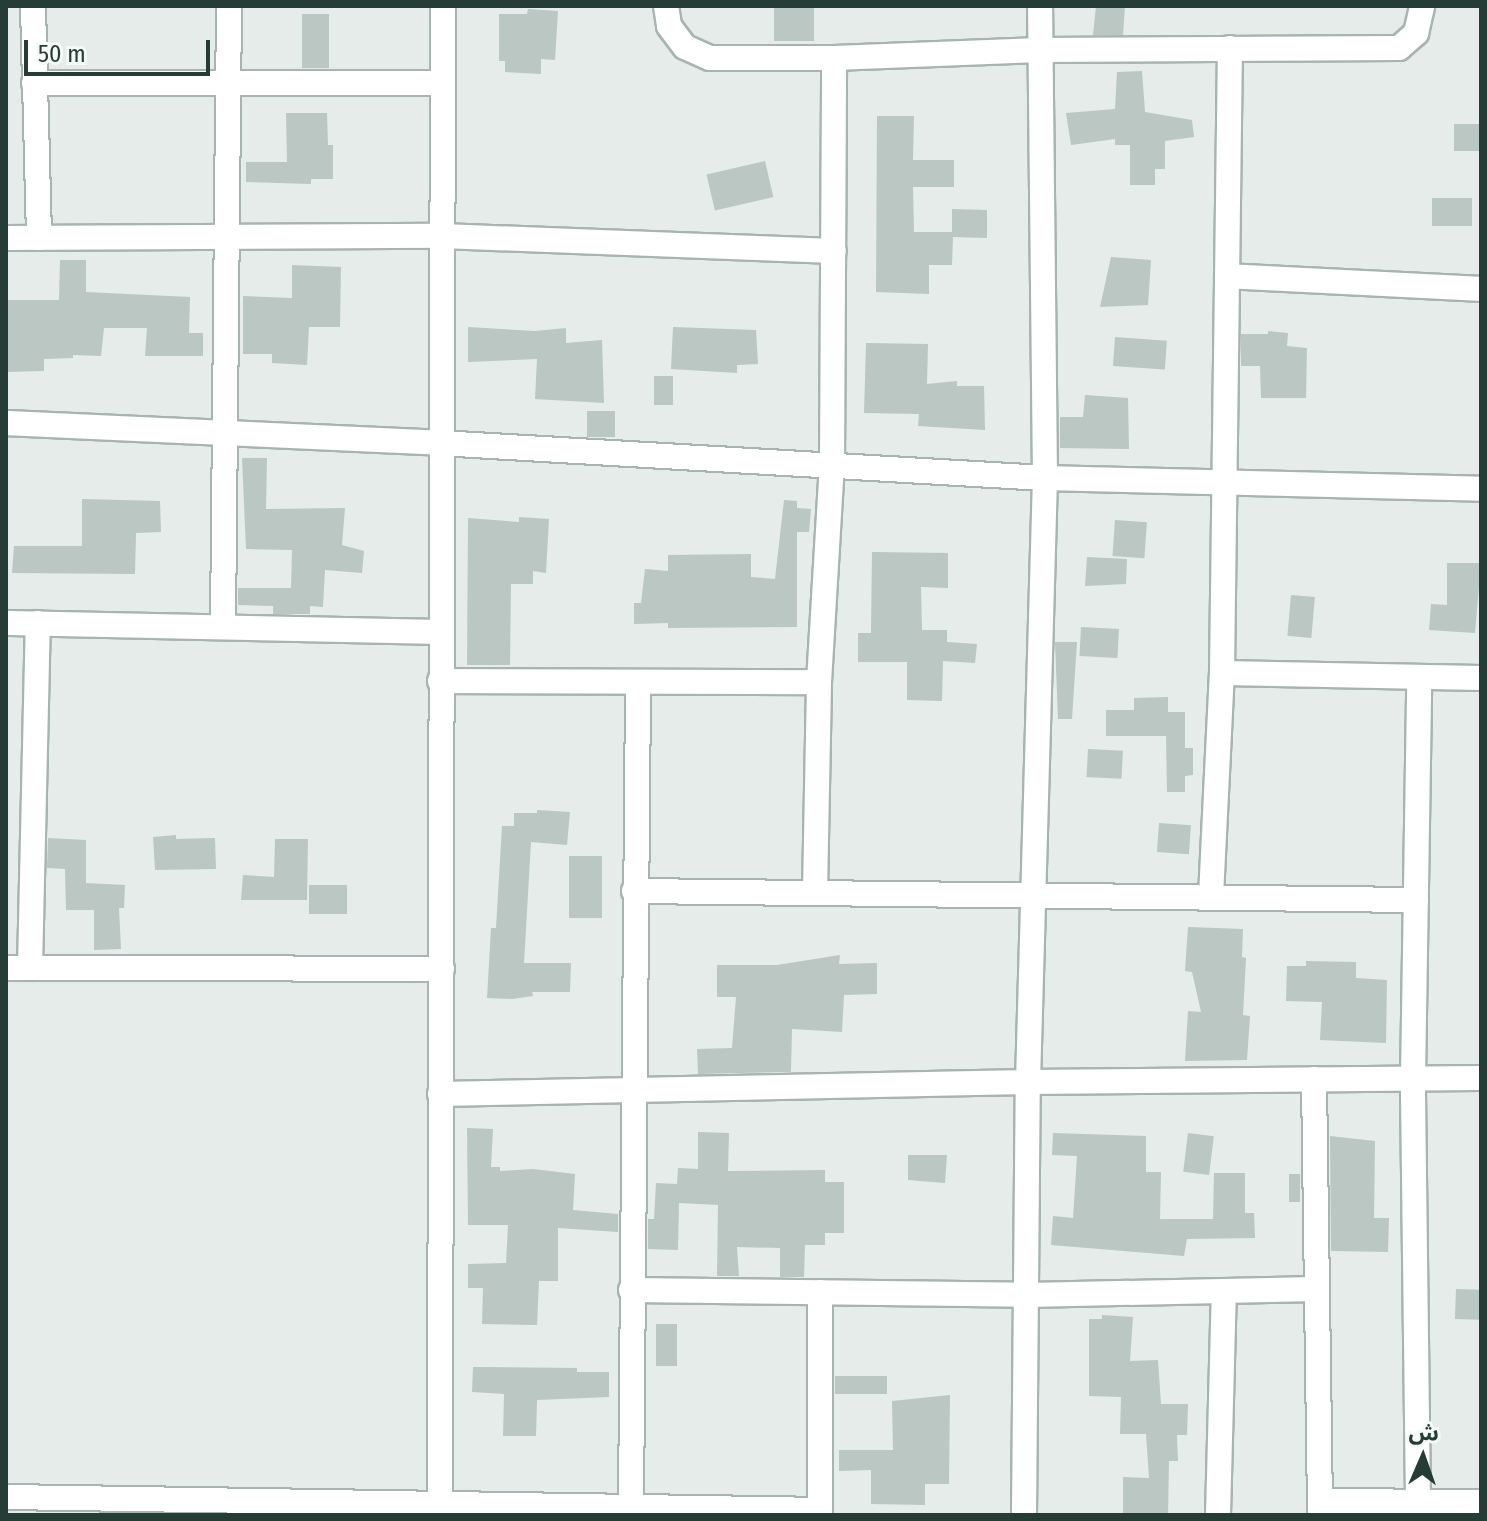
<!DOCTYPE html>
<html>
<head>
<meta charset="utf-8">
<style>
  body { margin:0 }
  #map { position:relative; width:1487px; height:1521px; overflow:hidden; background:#e5ece9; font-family:"Fira Sans Condensed","Noto Sans Arabic",sans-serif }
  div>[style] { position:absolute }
  .building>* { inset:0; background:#bac7c2; transform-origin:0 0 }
  .roads { filter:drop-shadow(2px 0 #a8b4b0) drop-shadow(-2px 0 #a8b4b0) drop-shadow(0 2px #a8b4b0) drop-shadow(0 -2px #a8b4b0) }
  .street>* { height:24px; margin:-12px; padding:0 12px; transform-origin:12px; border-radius:12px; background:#fff }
  .secondary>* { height:24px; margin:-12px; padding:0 12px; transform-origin:12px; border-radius:12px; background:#fff }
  span { translate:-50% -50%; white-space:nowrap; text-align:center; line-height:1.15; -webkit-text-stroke:7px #f5f9f7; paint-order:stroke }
  .frame { position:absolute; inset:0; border:8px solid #263c37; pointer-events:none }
  .north { position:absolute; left:1383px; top:1417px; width:80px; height:80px; -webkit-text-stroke:6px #f5f9f7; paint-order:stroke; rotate:2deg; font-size:22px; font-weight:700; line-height:32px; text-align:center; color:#263c37 }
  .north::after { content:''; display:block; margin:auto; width:28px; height:36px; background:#263c37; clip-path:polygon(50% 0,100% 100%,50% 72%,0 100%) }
  .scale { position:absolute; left:24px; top:40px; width:186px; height:36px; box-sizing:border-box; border:4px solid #263c37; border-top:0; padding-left:10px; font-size:24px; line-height:28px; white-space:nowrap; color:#263c37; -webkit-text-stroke:6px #f5f9f7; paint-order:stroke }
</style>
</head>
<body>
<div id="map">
  <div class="building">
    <div style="left:774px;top:6px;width:40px;height:35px"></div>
    <div style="clip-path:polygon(1096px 6px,1125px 6px,1123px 35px,1093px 35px)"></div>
    <div style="clip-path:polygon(528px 9px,558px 11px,555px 60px,541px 59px,541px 74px,505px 72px,505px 61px,499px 61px,499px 14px,527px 14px)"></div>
    <div style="left:302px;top:14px;width:27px;height:54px"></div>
    <div style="clip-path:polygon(1142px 71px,1145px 112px,1192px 120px,1194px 137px,1165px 141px,1165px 169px,1155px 169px,1155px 185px,1130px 185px,1130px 145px,1115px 145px,1115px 139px,1071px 145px,1066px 113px,1115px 109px,1117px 72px)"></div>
    <div style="clip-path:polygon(286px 113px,327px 113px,328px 145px,333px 145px,333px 179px,311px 179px,311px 184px,246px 182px,246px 162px,287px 162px)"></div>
    <div style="clip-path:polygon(877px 116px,914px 116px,913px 160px,954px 160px,954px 187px,913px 187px,914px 232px,952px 232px,952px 209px,987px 210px,987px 238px,953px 237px,952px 265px,929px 265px,929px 294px,876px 292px)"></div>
    <div style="left:1454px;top:124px;width:27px;height:27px"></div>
    <div style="left:765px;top:161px;width:37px;height:60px;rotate:77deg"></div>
    <div style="left:1472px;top:198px;width:28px;height:40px;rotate:90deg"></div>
    <div style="clip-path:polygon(1111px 257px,1151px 260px,1148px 305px,1100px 307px)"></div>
    <div style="clip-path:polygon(60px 260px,86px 260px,86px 292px,190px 297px,189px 333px,203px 333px,203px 356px,145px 356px,147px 328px,104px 328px,101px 356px,73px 355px,73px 358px,44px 359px,44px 371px,7px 372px,6px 300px,59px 300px)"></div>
    <div style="clip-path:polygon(292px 265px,341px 267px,340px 327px,309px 327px,307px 365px,272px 363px,272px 354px,243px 354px,243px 296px,292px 298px)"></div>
    <div style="clip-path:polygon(468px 327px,535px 331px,566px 328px,566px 343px,602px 340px,604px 403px,535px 399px,537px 359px,468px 362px)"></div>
    <div style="clip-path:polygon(673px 327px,756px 330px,758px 364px,737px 365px,737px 373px,671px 369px)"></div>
    <div style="clip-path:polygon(1268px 331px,1288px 333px,1287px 346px,1307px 348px,1306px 398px,1261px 398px,1260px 366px,1241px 366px,1241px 334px,1268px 334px)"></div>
    <div style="left:1115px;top:337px;width:52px;height:29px;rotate:4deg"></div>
    <div style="clip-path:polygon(866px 343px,928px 344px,927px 384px,957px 381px,957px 386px,984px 386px,985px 430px,918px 426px,919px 414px,864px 413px)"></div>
    <div style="left:654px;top:376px;width:19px;height:29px"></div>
    <div style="clip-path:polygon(1085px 395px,1128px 398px,1129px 449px,1060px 448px,1060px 417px,1083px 417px)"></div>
    <div style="left:587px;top:411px;width:28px;height:26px"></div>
    <div style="clip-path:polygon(242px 458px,267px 458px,266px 509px,345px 508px,342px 545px,364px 551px,362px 573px,325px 570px,323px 607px,310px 606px,310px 614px,273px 614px,273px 606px,238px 605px,238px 588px,291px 588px,292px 550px,246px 549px)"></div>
    <div style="clip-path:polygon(82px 499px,160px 501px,161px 532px,136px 533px,135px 574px,12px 573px,14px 546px,82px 546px)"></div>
    <div style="clip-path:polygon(784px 500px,797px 501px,797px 508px,811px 509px,809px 532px,797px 532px,797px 627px,668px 628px,668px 623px,634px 624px,634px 603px,641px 603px,645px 569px,668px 571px,668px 555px,751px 554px,751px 577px,775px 579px)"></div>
    <div style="clip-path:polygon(519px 517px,549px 519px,546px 573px,533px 571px,533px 584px,511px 584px,510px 665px,467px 665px,468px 518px,519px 522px)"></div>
    <div style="left:1115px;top:520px;width:32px;height:36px;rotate:4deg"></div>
    <div style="clip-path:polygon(872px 552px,948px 553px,948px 588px,921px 587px,922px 630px,947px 630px,947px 642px,977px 644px,975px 663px,943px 661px,942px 701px,907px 700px,907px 662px,858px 662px,858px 633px,871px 633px)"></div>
    <div style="clip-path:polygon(1087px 557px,1127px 559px,1126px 584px,1085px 586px)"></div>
    <div style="clip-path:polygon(1447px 563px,1481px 563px,1475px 633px,1429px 630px,1431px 604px,1447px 605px)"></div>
    <div style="left:1291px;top:595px;width:24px;height:41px;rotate:5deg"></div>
    <div style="left:1081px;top:627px;width:38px;height:29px;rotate:3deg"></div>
    <div style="clip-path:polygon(1055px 642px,1077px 642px,1072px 719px,1058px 719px)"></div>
    <div style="clip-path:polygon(1168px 697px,1168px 712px,1185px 712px,1185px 748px,1193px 748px,1193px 775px,1185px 776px,1185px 792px,1167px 792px,1166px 736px,1106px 736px,1106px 710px,1134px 710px,1134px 698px)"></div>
    <div style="left:1088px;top:749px;width:35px;height:28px;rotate:3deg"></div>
    <div style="clip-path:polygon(537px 810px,570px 812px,567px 845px,531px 842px,524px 963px,571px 963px,570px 992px,532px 992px,533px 996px,512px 999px,487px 998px,491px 928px,496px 928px,502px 826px,514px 826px,514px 813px,537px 813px)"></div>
    <div style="left:1159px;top:823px;width:32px;height:29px;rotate:4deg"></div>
    <div style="clip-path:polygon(176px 835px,176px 839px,215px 838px,216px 869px,155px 870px,153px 837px)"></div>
    <div style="clip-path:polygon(48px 838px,86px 840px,86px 883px,125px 885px,124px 908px,119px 908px,121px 949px,94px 950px,94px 910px,66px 910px,65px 869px,47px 868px)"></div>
    <div style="clip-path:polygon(275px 839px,308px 839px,307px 900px,241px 900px,243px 875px,274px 877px)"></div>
    <div style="left:569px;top:856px;width:33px;height:62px"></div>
    <div style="left:309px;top:885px;width:38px;height:29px"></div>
    <div style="clip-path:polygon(1188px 927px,1243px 929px,1242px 957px,1246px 958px,1243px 1015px,1250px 1016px,1247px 1060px,1185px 1061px,1188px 1011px,1201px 1012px,1192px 972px,1185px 971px)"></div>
    <div style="clip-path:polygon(840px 955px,839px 964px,877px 963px,877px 994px,844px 995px,842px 1032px,792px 1029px,791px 1072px,698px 1074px,697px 1049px,732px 1048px,736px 997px,717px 997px,717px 965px,777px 965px)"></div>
    <div style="clip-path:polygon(1306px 961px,1356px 962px,1356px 978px,1387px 980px,1386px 1043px,1320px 1040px,1322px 1002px,1286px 1001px,1287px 966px,1306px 966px)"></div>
    <div style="clip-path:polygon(467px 1128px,493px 1129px,491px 1167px,500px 1167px,500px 1171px,533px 1169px,575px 1174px,573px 1210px,618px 1214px,618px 1232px,558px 1228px,558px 1281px,539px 1281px,537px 1325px,482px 1324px,483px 1288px,468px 1288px,468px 1264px,506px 1263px,508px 1225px,468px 1225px)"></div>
    <div style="clip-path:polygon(698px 1132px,729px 1133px,728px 1171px,825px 1170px,825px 1182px,844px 1182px,844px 1233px,825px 1233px,825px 1245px,805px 1245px,804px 1277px,780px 1277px,780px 1248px,737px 1247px,739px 1276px,717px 1276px,718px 1205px,679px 1203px,678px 1250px,648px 1249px,648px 1219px,654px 1219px,656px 1183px,677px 1184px,678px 1168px,698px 1169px)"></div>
    <div style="clip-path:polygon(1053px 1133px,1146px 1136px,1146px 1172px,1161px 1172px,1160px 1219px,1213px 1219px,1214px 1173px,1245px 1173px,1245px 1213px,1254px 1213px,1255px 1238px,1187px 1239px,1184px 1256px,1051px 1245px,1053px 1216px,1073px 1218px,1077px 1156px,1052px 1155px)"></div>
    <div style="left:1188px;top:1133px;width:26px;height:39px;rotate:7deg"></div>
    <div style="clip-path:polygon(1330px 1136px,1375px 1141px,1374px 1218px,1389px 1218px,1388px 1252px,1331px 1251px)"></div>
    <div style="clip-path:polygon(908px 1155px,947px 1155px,945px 1183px,908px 1180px)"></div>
    <div style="left:1289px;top:1174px;width:11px;height:28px"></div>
    <div style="left:1456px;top:1289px;width:25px;height:30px;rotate:2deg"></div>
    <div style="clip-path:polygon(1102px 1315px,1133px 1317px,1130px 1361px,1158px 1360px,1161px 1404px,1188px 1404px,1187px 1435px,1177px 1435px,1178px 1461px,1169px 1461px,1168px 1515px,1123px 1515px,1123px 1477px,1149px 1478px,1146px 1434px,1120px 1434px,1121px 1397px,1089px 1396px,1089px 1319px,1102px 1319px)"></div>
    <div style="left:656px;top:1324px;width:21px;height:42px"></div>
    <div style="clip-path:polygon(473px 1367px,577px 1368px,577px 1372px,609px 1372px,609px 1397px,537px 1400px,536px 1436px,503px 1436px,504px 1394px,472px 1392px)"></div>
    <div style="left:835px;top:1376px;width:52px;height:18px"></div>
    <div style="clip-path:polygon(950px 1395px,949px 1484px,925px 1484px,925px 1505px,871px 1504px,871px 1470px,839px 1471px,839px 1450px,893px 1450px,892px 1401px)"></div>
  </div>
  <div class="roads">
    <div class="street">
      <div style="left:33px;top:6px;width:232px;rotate:88.5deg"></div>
      <div style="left:666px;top:6px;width:20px;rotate:81deg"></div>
      <div style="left:669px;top:26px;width:26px;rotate:53deg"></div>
      <div style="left:685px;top:47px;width:27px;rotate:24deg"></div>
      <div style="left:710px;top:58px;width:124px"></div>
      <div style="left:834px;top:58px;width:206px;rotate:-2.2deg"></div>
      <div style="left:1040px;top:50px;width:359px;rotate:-0.3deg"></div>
      <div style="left:1399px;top:48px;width:23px;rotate:-41deg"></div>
      <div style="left:1416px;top:33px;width:28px;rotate:-77deg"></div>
      <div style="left:34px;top:83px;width:409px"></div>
      <div style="left:6px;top:238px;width:436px;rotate:-0.3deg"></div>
      <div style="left:442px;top:236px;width:392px;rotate:2.2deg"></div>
      <div style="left:1227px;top:276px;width:254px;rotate:2.9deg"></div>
      <div style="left:6px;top:423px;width:433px;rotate:2.6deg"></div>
      <div style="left:439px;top:443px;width:607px;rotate:3.31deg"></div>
      <div style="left:1045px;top:478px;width:436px;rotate:1.4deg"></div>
      <div style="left:6px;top:623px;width:434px;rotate:1.2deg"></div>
      <div style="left:223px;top:627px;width:621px;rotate:-89.45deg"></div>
      <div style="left:1222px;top:673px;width:259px;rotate:1.1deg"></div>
      <div style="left:440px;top:681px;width:379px;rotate:0.2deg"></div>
      <div style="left:634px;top:891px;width:782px;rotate:0.66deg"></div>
      <div style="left:815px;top:892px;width:210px;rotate:-88.9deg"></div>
      <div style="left:819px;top:682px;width:216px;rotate:-86.6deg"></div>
      <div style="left:832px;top:466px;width:408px;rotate:-89.7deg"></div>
      <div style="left:1211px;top:896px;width:223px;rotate:-87.2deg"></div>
      <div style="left:1222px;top:673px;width:625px;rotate:-89.27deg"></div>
      <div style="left:6px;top:968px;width:436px;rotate:0.1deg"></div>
      <div style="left:30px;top:968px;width:345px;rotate:-88.7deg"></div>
      <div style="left:1314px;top:1079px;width:436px;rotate:89.2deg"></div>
      <div style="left:440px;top:1094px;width:588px;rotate:-1.17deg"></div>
      <div style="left:1028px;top:1082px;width:453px;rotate:-0.5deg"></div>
      <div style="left:631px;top:1290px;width:396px;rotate:0.7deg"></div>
      <div style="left:1027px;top:1295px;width:290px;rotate:-1.2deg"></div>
      <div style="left:6px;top:1497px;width:814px;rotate:0.91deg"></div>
      <div style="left:1320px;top:1501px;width:161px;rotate:0.4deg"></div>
      <div style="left:1418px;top:1502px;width:423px;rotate:-90.7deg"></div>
      <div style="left:1413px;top:1079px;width:400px;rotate:-89.1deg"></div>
      <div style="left:631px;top:1506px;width:824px;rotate:-89.51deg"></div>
      <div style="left:820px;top:1515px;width:223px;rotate:-90deg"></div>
      <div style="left:1024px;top:1515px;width:433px;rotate:-89.5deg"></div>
      <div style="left:1028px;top:1082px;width:604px;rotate:-88.39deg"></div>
      <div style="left:1045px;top:478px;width:472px;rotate:-90.6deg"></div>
      <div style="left:1218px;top:1515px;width:224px;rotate:-88.5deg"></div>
    </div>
    <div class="secondary">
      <div style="left:440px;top:1515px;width:1509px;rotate:-89.89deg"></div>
    </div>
  </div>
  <div class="frame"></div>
  <div class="north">ش</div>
  <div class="scale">50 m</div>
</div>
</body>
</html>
